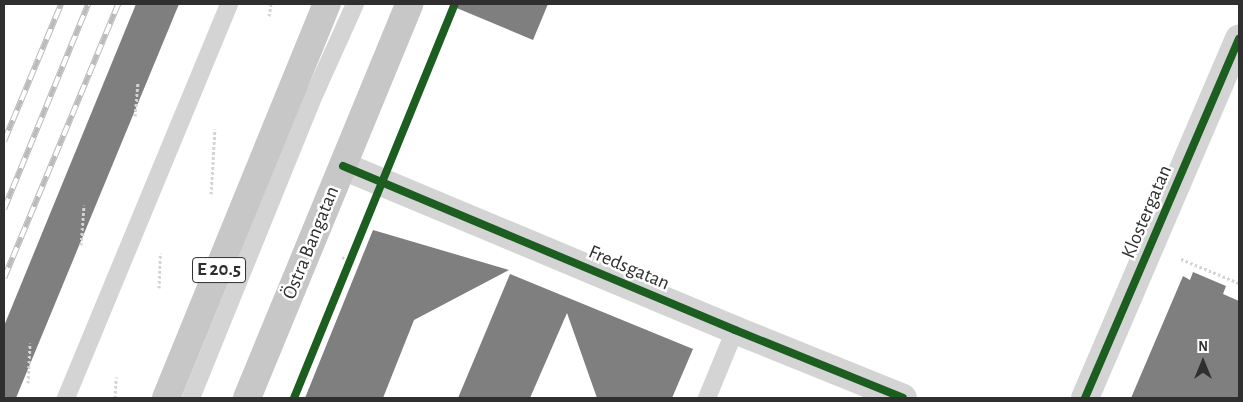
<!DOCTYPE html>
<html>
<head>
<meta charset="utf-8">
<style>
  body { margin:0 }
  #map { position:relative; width:1243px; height:402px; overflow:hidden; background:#fff; font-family:"Alegreya Sans",sans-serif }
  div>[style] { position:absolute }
  .building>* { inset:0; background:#7f7f7f }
  .path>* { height:3px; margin-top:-1.5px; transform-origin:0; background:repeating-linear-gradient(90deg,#d4d4d4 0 2.5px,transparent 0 5px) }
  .service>* { height:18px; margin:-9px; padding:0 9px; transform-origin:9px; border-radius:9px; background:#d4d4d4 }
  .minor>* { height:28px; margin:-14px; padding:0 14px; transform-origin:14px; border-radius:14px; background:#d4d4d4 }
  .primary>* { height:28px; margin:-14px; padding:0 14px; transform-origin:14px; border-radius:14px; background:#c7c7c7 }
  .rail>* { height:5.5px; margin-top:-2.75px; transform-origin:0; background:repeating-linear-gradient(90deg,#fff 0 11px,#bbb 0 22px); box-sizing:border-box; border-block:1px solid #bbb }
  .cycleway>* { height:8px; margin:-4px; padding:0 4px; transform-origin:4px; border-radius:4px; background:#1b5e20 }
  span { translate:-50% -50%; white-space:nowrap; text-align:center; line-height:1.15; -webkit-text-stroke:5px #fff; paint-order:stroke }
  .shield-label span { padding:1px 4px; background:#fff; border:1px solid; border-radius:4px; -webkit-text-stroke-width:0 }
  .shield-label { font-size:19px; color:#2f2f2f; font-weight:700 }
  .street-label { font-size:20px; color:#2f2f2f }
  .frame { position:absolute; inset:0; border:5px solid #2f2f2f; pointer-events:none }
  .north { position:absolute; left:1178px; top:337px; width:50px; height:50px; -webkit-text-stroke:4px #fff; paint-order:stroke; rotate:0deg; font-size:14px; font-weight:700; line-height:20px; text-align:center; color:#2f2f2f }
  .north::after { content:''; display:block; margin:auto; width:18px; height:22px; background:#2f2f2f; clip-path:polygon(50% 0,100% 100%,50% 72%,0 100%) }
</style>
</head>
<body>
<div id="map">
  <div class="building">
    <div style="clip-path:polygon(136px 4px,179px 4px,16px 398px,4px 398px,4px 326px)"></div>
    <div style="clip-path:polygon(447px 4px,548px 4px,533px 40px)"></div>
    <div style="clip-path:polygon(373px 230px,509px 270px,414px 320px,383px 398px,305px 398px)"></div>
    <div style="clip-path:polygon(1193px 272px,1226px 286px,1223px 294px,1239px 301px,1239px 398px,1131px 398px,1183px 276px,1190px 280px)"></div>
    <div style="clip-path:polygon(510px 274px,693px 349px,672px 398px,597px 398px,567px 313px,530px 398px,458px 398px)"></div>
  </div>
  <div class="path">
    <div style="left:269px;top:16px;width:12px;rotate:-81deg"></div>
    <div style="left:135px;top:116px;width:33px;rotate:-85deg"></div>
    <div style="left:211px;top:194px;width:65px;rotate:-86.5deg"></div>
    <div style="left:81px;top:245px;width:40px;rotate:-85.7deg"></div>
    <div style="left:342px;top:257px;width:10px;rotate:24deg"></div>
    <div style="left:1181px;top:259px;width:63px;rotate:22.5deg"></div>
    <div style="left:159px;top:288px;width:35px;rotate:-88deg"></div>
    <div style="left:28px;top:383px;width:40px;rotate:-87.1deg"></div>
    <div style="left:115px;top:398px;width:21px;rotate:-87deg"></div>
  </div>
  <div class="service">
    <div style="left:66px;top:398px;width:426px;rotate:-67.5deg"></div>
    <div style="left:191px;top:398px;width:329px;rotate:-67.9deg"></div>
    <div style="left:315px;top:93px;width:98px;rotate:-65.8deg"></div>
    <div style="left:707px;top:398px;width:74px;rotate:-67.6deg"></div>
  </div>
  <div class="minor">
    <div style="left:343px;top:166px;width:425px;rotate:22.7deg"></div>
    <div style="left:735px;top:330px;width:181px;rotate:22deg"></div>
    <div style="left:1085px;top:398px;width:391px;rotate:-66.8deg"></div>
  </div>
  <div class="primary">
    <div style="left:166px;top:398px;width:426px;rotate:-67.8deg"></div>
    <div style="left:247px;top:398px;width:426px;rotate:-67.6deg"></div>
  </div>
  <div class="rail">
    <div style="left:4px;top:141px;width:148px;rotate:-67.4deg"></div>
    <div style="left:4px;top:209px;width:222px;rotate:-67.7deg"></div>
    <div style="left:4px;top:278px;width:297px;rotate:-67.4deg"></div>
  </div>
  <div class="cycleway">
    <div style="left:343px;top:166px;width:425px;rotate:22.7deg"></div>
    <div style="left:735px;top:330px;width:181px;rotate:22deg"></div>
    <div style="left:294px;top:398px;width:426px;rotate:-67.8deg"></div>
    <div style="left:1085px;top:398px;width:391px;rotate:-66.8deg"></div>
  </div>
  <div class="shield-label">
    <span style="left:219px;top:270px">E 20.5</span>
  </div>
  <div class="street-label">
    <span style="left:1147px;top:212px;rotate:-67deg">Klostergatan</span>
    <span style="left:311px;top:243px;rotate:-68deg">Östra Bangatan</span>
    <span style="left:629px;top:268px;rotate:23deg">Fredsgatan</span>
  </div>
  <div class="frame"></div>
  <div class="north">N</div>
</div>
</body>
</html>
